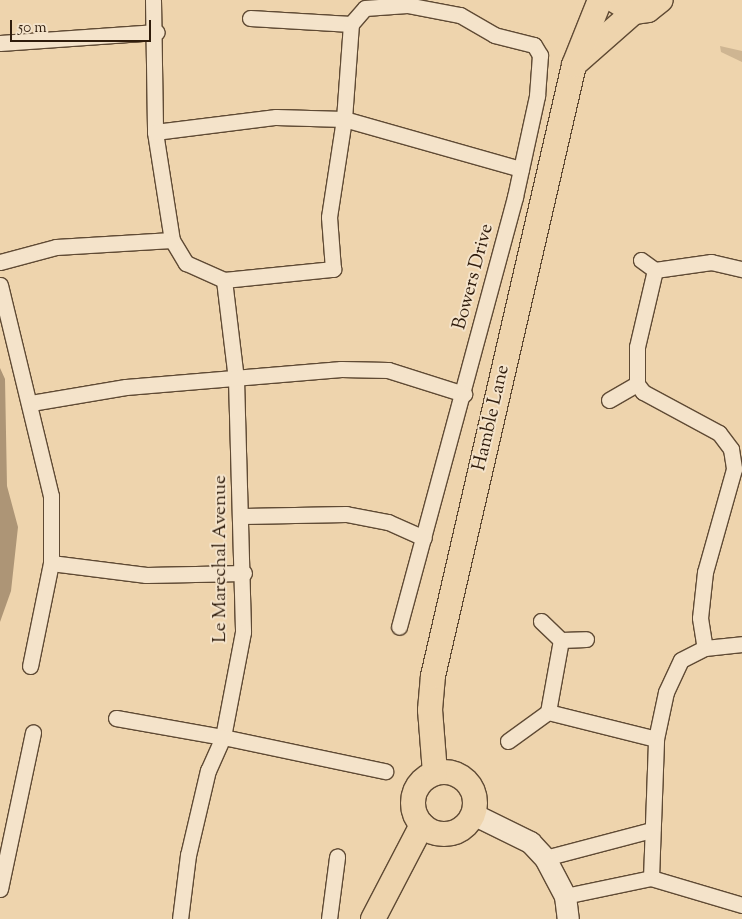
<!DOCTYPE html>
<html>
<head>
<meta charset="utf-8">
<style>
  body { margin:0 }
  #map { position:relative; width:742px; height:919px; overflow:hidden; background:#eed4ad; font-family:"Sorts Mill Goudy",serif }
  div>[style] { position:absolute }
  .green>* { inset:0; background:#ceb592 }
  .water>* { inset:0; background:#ad9576 }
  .roads { filter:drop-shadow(1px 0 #5f4a34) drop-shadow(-1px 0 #5f4a34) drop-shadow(0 1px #5f4a34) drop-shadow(0 -1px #5f4a34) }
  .street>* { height:15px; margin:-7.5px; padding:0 7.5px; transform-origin:7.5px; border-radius:7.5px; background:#f4e3ca }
  .secondary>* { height:21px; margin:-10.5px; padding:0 10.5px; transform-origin:10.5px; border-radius:10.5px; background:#f4e3ca }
  .primary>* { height:24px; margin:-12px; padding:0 12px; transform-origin:12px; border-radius:12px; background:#eed4ad }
  .primary>.ring { margin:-12px; padding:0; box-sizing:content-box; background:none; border:24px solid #eed4ad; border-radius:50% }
  span { translate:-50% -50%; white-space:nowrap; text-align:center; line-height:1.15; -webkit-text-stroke:4px #f4e3ca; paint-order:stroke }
  .street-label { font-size:19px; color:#2f1c0c }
  .scale { position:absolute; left:10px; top:20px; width:141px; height:22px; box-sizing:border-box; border:2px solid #2f1c0c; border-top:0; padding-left:6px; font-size:15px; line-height:18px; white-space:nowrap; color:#2f1c0c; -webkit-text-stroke:4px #f4e3ca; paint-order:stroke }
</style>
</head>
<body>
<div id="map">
  <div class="green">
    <div style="clip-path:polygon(720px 46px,742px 51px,742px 62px,721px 52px)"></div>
  </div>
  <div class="water">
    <div style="clip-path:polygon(0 368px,5px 379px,7px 486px,18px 527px,11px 591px,0 622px)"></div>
  </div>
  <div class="roads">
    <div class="street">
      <div style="left:153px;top:0;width:132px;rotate:89.1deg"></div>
      <div style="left:155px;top:132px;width:109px;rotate:81.1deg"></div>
      <div style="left:172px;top:240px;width:27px;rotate:59deg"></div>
      <div style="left:186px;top:263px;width:42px;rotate:24.1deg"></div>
      <div style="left:224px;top:280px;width:100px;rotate:83.1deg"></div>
      <div style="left:236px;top:379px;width:253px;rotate:88.4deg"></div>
      <div style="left:243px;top:632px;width:107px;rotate:100.8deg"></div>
      <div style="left:223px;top:737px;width:166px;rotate:11.9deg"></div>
      <div style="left:250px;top:18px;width:101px;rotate:3.4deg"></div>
      <div style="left:0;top:43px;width:157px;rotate:-4deg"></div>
      <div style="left:155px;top:132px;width:122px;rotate:-7.1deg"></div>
      <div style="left:276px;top:117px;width:68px;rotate:1.7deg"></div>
      <div style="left:344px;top:119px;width:184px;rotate:15.8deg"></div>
      <div style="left:641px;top:260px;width:17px;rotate:36deg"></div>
      <div style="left:655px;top:270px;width:57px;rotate:-8.1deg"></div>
      <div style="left:711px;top:262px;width:32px;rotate:13deg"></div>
      <div style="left:0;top:262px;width:58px;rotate:-15deg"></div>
      <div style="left:56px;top:247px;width:116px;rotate:-3.5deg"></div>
      <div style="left:655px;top:270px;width:79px;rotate:103.2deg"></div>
      <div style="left:637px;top:347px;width:37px;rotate:90deg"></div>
      <div style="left:637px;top:384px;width:10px;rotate:53deg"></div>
      <div style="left:643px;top:392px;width:86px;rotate:28.3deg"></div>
      <div style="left:719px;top:433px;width:20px;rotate:53deg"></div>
      <div style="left:731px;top:449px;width:20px;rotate:81deg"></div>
      <div style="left:734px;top:469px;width:107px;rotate:105.7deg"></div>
      <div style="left:705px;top:572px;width:46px;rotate:96.2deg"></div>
      <div style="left:700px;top:618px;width:30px;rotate:81deg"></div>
      <div style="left:224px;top:280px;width:110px;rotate:-5.8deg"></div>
      <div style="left:333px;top:269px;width:52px;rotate:-94.4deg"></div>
      <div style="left:329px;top:217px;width:99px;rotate:-81.3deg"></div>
      <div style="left:344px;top:119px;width:95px;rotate:-85.8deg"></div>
      <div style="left:351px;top:24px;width:21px;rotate:-49deg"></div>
      <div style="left:365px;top:8px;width:42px;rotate:-4.1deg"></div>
      <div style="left:407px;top:5px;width:54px;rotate:10.7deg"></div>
      <div style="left:460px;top:15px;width:39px;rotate:30deg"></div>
      <div style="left:494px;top:35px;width:41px;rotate:14deg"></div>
      <div style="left:534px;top:45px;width:12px;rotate:59deg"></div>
      <div style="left:540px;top:55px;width:41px;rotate:94.2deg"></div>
      <div style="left:537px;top:96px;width:103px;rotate:102.3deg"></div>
      <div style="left:515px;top:197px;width:445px;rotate:105.1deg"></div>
      <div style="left:0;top:285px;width:217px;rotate:76.4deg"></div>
      <div style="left:51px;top:496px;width:67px;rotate:90deg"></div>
      <div style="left:51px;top:563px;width:105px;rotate:101.5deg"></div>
      <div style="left:609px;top:400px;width:32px;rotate:-30deg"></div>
      <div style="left:31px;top:403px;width:96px;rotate:-9.6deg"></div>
      <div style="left:126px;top:387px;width:216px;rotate:-4.8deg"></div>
      <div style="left:341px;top:369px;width:47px;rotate:1.2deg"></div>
      <div style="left:388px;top:370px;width:80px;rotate:17.5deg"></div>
      <div style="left:243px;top:516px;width:103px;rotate:-1.1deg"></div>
      <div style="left:346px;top:514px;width:43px;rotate:10.8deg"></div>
      <div style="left:388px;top:522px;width:39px;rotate:24deg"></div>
      <div style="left:51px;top:563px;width:96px;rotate:7.2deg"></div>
      <div style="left:146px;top:575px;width:98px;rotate:-1.2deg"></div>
      <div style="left:541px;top:621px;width:28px;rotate:44deg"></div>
      <div style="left:561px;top:640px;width:25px;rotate:-2deg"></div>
      <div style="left:548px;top:712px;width:111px;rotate:14deg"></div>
      <div style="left:116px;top:718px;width:109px;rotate:10.1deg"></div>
      <div style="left:223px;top:737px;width:36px;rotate:114deg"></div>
      <div style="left:208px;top:770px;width:87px;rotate:103.2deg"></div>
      <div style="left:188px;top:855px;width:64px;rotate:97.1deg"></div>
      <div style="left:508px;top:741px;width:49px;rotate:-35.9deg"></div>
      <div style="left:548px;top:712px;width:73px;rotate:-79.8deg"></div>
      <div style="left:545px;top:858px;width:111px;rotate:-14.7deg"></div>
      <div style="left:651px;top:878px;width:139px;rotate:-87.9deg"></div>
      <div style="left:656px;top:739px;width:48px;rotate:-78deg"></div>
      <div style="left:666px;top:692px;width:35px;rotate:-65deg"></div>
      <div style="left:681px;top:660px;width:27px;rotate:-27deg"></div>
      <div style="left:705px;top:648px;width:37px;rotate:-6deg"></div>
      <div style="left:0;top:889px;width:160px;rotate:-78.1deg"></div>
      <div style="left:565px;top:896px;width:88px;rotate:-11.8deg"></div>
      <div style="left:651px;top:878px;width:95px;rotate:16.5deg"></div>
      <div style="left:329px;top:919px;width:63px;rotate:-82.6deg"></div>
    </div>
    <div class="secondary">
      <div style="left:473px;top:814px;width:64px;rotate:26.2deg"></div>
      <div style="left:530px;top:842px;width:22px;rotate:47deg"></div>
      <div style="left:545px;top:858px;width:43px;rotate:62.2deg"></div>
      <div style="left:565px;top:896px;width:23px;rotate:83deg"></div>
    </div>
    <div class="primary">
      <div style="left:614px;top:0;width:23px;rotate:31deg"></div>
      <div style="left:634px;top:12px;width:14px;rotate:-8deg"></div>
      <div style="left:648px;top:10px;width:16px;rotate:-38deg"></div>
      <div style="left:577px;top:62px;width:76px;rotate:-41.3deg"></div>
      <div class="ring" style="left:413px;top:772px;width:38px;height:38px"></div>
      <div style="left:435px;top:773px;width:63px;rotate:-94.5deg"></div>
      <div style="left:430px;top:710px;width:34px;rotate:-85deg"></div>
      <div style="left:433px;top:676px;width:627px;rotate:-77.01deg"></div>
      <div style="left:574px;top:65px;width:70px;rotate:-68.2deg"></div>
      <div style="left:373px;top:919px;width:106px;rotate:-62.5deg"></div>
    </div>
  </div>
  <div class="street-label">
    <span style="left:474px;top:277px;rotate:-75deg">Bowers Drive</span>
    <span style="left:492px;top:418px;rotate:-77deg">Hamble Lane</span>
    <span style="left:221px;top:559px;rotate:-90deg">Le Marechal Avenue</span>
  </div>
  <div class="scale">50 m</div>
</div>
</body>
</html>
